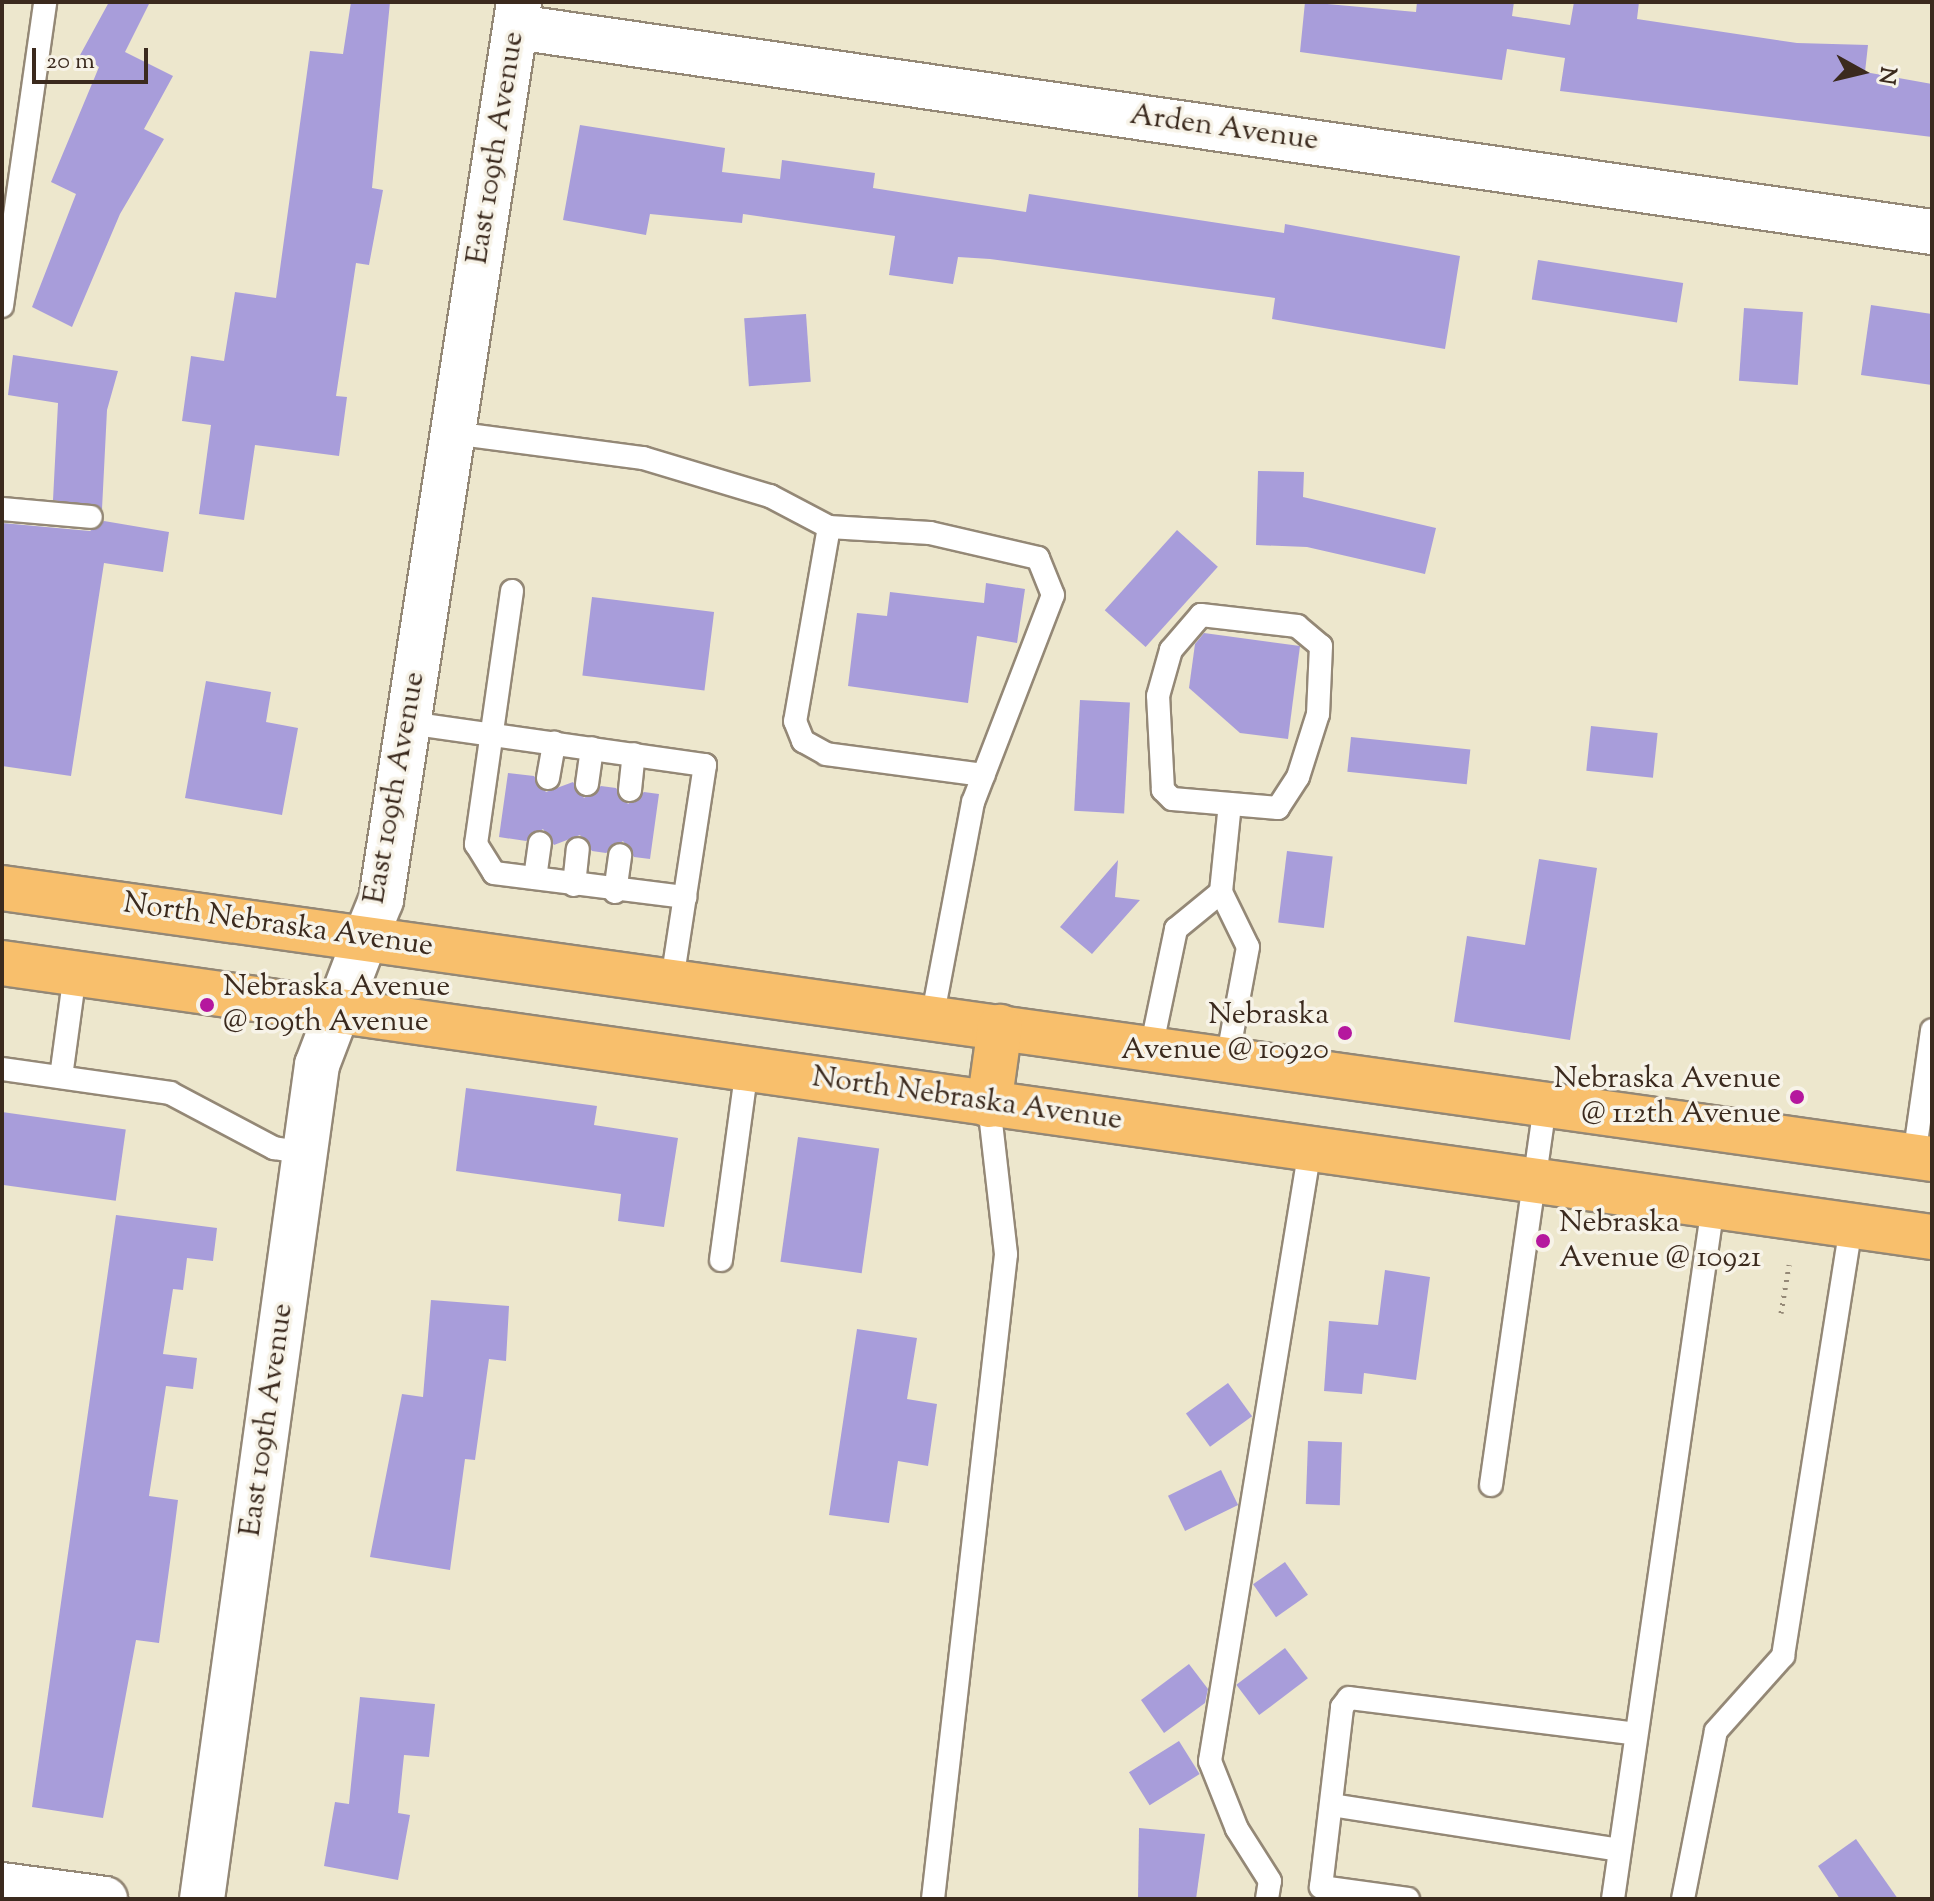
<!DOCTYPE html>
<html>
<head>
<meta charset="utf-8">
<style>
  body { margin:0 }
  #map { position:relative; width:1934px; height:1901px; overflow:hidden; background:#ede7cd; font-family:"Sorts Mill Goudy",serif }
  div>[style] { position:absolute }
  .building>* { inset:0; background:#a89dda; transform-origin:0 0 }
  .path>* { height:5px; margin-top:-2.5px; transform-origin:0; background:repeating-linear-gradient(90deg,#948876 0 2px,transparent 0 8px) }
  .roads { filter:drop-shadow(2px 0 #948876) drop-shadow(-2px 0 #948876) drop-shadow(0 2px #948876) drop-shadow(0 -2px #948876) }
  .service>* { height:22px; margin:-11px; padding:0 11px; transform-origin:11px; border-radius:11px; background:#fff }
  .minor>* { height:44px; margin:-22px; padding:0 22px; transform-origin:22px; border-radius:22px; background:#fff }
  .tertiary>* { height:44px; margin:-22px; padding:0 22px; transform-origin:22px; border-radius:22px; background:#fff }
  .primary>* { height:44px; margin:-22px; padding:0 22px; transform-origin:22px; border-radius:22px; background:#f8bf6c }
  .dots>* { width:22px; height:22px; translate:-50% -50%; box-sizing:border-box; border:4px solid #f7f3e8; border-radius:50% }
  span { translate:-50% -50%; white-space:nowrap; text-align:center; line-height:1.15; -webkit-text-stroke:7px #f7f3e8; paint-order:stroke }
  .street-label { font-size:30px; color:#3b2a1e }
  .poi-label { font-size:30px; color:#3b2a1e }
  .left { translate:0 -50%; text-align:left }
  .right { translate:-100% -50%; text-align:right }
  .frame { position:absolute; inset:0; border:4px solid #3b2a1e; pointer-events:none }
  .north { position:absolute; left:1822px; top:32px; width:80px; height:80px; -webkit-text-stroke:6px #f7f3e8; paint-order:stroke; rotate:98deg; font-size:22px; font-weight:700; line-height:32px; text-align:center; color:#3b2a1e }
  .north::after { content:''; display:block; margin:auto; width:28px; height:36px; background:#3b2a1e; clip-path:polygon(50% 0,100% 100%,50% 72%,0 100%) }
  .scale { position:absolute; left:32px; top:48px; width:116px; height:36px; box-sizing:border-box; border:4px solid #3b2a1e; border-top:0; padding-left:10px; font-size:24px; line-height:28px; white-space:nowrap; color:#3b2a1e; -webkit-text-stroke:6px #f7f3e8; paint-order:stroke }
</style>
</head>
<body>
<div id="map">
  <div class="building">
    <div style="clip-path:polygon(109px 2px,150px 2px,125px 52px,173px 76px,144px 129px,164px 139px,120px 214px,72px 327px,32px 307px,76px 194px,51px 182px,99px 67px,79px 57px)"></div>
    <div style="clip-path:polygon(351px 2px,390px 2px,372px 188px,383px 190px,369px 265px,356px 263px,336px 396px,347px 397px,339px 456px,255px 445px,244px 520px,199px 514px,211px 425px,182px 421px,191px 356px,224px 361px,235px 292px,276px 298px,310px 51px,343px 54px)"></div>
    <div style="clip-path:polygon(1305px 2px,1416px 12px,1417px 2px,1514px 2px,1512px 16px,1570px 25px,1574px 2px,1639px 2px,1637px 19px,1797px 43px,1868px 45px,1865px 72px,1932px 84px,1932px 137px,1560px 91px,1565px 58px,1507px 49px,1502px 80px,1300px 52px)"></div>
    <div style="clip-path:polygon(580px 125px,725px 148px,722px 172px,780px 179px,782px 160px,875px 173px,873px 188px,1026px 212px,1029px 194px,1284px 233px,1285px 224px,1460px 256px,1445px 349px,1272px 319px,1275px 298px,990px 259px,958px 257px,953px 284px,889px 275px,895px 236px,743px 214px,742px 223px,650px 214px,646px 235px,563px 220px)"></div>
    <div style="left:1538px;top:260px;width:147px;height:40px;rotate:9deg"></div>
    <div style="clip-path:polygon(1871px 305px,1932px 314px,1932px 385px,1861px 375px)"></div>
    <div style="left:1744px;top:308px;width:59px;height:73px;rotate:4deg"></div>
    <div style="left:806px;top:314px;width:68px;height:62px;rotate:86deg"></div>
    <div style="clip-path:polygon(13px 355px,118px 371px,107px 410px,102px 509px,53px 500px,58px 403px,8px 395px)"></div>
    <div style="clip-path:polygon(1258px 471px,1304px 472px,1303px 497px,1436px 528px,1425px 574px,1307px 547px,1256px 545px)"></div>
    <div style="clip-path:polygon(104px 521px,169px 532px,163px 572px,104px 563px,71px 776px,2px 766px,2px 523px,90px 531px)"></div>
    <div style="left:1177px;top:530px;width:55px;height:108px;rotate:42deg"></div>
    <div style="clip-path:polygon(986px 583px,1025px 589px,1017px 643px,977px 636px,968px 703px,848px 686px,857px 613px,887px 616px,890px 592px,984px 603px)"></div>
    <div style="left:592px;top:597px;width:123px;height:79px;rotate:7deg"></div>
    <div style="clip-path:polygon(1204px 633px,1300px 646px,1288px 739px,1240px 733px,1189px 688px,1195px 644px)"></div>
    <div style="clip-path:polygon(206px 681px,271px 692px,266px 722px,298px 728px,282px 815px,185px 798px)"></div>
    <div style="left:1080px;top:700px;width:50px;height:111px;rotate:3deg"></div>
    <div style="left:1591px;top:726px;width:67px;height:45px;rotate:6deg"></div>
    <div style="left:1351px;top:737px;width:120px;height:35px;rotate:6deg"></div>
    <div style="clip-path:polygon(508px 773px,534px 776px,546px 792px,573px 782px,584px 798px,601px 786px,616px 788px,628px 804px,644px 792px,659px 794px,650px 859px,634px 857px,623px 841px,606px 853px,592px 851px,580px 835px,554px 845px,543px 829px,526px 841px,499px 837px)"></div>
    <div style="left:1287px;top:851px;width:46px;height:72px;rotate:7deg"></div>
    <div style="clip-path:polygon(1539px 859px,1597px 868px,1570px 1040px,1454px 1022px,1467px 936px,1525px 945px)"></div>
    <div style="clip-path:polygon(1118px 860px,1115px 897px,1140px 900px,1092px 954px,1060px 927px)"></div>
    <div style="clip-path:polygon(466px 1088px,597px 1106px,594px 1125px,678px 1138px,664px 1227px,618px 1221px,621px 1194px,456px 1171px)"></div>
    <div style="left:2px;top:1112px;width:125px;height:72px;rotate:8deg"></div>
    <div style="left:798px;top:1137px;width:82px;height:126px;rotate:8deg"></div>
    <div style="clip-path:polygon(116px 1215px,217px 1228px,213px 1261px,187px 1258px,183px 1290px,173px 1289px,163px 1354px,197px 1358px,193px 1389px,166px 1386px,149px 1496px,178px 1500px,171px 1555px,159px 1643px,136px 1640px,103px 1818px,32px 1807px)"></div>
    <div style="clip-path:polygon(1385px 1270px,1430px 1277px,1416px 1380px,1364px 1373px,1362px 1394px,1324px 1391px,1329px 1321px,1378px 1325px)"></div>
    <div style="clip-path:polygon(431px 1300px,509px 1306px,506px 1361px,489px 1359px,475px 1460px,465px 1459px,450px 1570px,370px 1557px,402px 1394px,423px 1397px)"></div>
    <div style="clip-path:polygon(857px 1329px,917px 1338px,907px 1399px,937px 1404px,928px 1466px,898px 1461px,889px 1523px,829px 1515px)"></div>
    <div style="left:1228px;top:1383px;width:41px;height:52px;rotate:54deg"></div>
    <div style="left:1308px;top:1441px;width:34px;height:63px;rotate:2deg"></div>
    <div style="left:1221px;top:1470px;width:39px;height:59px;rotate:64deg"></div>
    <div style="left:1285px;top:1562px;width:40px;height:39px;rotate:55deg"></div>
    <div style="left:1285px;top:1648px;width:38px;height:61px;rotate:53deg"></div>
    <div style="clip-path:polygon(1189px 1664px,1208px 1689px,1205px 1703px,1164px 1733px,1141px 1700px)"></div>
    <div style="clip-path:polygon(360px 1697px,435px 1704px,429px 1757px,404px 1755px,398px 1813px,410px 1815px,398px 1880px,324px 1866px,335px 1802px,349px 1804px)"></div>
    <div style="left:1179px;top:1741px;width:39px;height:59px;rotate:58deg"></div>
    <div style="clip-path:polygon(1139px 1828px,1205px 1834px,1196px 1899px,1138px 1899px)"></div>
    <div style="clip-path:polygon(1856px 1839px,1898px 1899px,1840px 1899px,1818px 1866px)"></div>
  </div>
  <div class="path">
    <div style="left:1781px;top:1313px;width:49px;rotate:-80.5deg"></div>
  </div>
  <div class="roads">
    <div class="service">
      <div style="left:2px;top:306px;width:307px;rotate:-81.9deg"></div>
      <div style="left:453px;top:433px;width:192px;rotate:7.5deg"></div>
      <div style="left:643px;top:458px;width:133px;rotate:16.7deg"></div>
      <div style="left:770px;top:496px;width:67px;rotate:27.7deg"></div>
      <div style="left:829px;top:527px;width:101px;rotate:3.4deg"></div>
      <div style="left:930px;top:533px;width:111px;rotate:13deg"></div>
      <div style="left:1038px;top:558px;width:40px;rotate:68deg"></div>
      <div style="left:1053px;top:595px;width:222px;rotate:111.1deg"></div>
      <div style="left:973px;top:802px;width:220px;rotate:100.7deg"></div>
      <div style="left:2px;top:509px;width:89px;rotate:5.1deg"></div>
      <div style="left:829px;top:527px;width:197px;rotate:99.9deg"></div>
      <div style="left:795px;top:721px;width:22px;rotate:68deg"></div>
      <div style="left:803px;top:741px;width:26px;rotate:29deg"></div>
      <div style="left:826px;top:754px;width:159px;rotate:7.6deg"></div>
      <div style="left:512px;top:591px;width:256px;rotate:98.1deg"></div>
      <div style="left:476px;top:844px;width:34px;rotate:58deg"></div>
      <div style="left:494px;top:873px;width:193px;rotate:7.2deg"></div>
      <div style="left:1201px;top:615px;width:97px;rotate:6.5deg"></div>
      <div style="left:1297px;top:626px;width:31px;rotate:40deg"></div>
      <div style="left:1321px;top:646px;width:68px;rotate:92.5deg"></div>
      <div style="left:1318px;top:714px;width:66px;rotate:107.6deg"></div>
      <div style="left:1298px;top:777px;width:37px;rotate:123deg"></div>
      <div style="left:1278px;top:808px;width:106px;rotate:-175.1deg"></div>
      <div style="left:1172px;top:799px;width:13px;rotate:-135deg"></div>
      <div style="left:1163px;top:790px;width:94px;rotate:-93deg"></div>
      <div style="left:1158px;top:696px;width:48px;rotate:-74.2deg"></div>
      <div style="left:1171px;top:650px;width:46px;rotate:-49.4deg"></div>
      <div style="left:409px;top:723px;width:299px;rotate:8.1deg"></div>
      <div style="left:705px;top:765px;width:219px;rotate:98.7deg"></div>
      <div style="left:548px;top:778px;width:36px;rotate:-80deg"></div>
      <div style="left:587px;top:784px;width:36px;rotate:-82deg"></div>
      <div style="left:630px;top:790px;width:36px;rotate:-84deg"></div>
      <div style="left:535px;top:878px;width:35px;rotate:-82deg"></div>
      <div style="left:574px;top:885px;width:36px;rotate:-84deg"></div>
      <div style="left:615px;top:892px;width:37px;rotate:-82deg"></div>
      <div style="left:1221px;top:892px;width:88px;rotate:-84.2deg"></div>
      <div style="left:1151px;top:1049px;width:123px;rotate:-78.2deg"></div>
      <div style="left:1176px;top:929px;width:58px;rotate:-39.4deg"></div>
      <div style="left:1221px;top:892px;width:61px;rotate:63.9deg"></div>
      <div style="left:1248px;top:947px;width:115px;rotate:100.5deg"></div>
      <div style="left:2px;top:1069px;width:170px;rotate:8.1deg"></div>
      <div style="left:170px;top:1093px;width:118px;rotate:27.9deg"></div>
      <div style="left:274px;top:1148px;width:31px;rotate:9deg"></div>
      <div style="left:61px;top:1077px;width:104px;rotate:-82.3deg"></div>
      <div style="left:1914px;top:1157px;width:128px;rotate:-81.9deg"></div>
      <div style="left:721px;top:1260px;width:194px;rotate:-82.3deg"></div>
      <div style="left:1491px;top:1485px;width:383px;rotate:-81.9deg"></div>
      <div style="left:1332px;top:1805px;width:291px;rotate:8.9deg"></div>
      <div style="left:933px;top:1899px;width:649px;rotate:-83.54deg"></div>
      <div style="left:1006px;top:1254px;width:150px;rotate:-96.5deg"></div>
      <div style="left:1267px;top:1899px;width:18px;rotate:-81deg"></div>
      <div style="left:1270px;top:1881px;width:62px;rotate:-122.4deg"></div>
      <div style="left:1237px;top:1829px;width:73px;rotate:-111.7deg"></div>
      <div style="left:1210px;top:1761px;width:620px;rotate:-80.72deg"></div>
      <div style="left:1408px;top:1899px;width:88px;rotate:-172.1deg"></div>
      <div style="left:1321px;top:1887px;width:181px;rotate:-83.3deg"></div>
      <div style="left:1342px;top:1707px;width:11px;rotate:-52deg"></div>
      <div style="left:1349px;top:1698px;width:289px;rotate:7.1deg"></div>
      <div style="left:1613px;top:1899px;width:700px;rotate:-81.79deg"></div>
      <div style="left:1683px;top:1899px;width:171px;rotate:-78.9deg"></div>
      <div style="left:1716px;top:1731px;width:101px;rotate:-48.2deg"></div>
      <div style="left:1783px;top:1656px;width:436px;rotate:-81deg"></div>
    </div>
    <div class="minor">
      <div style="left:516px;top:27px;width:1431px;rotate:8.24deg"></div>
      <div style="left:365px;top:939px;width:42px;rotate:-67.7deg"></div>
      <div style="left:381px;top:900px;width:909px;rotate:-81.26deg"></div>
      <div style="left:2px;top:1885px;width:104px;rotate:7.7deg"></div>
    </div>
    <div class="tertiary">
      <div style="left:202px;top:1899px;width:842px;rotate:-82.15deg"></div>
      <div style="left:317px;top:1065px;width:135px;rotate:-69.1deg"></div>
    </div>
    <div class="primary">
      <div style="left:2px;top:888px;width:1949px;rotate:7.99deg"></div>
      <div style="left:2px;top:963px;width:1949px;rotate:8.08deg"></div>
      <div style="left:989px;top:1105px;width:79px;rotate:-82deg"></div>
    </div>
  </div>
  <div class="dots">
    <div style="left:207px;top:1005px;background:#b5179e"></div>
    <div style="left:1345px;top:1033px;background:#b5179e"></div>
    <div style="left:1797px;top:1097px;background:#b5179e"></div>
    <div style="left:1543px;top:1241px;background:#b5179e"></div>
  </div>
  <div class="street-label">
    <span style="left:1224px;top:129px;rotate:8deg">Arden Avenue</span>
    <span style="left:497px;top:148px;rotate:-81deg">East 109th Avenue</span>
    <span style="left:396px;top:788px;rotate:-80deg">East 109th Avenue</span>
    <span style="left:278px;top:926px;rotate:8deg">North Nebraska Avenue</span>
    <span style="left:967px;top:1100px;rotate:8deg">North Nebraska Avenue</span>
    <span style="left:268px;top:1420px;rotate:-82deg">East 109th Avenue</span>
  </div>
  <div class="poi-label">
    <span class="left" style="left:223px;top:1005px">Nebraska Avenue<br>@ 109th Avenue</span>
    <span class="right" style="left:1329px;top:1033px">Nebraska<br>Avenue @ 10920</span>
    <span class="right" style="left:1781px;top:1097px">Nebraska Avenue<br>@ 112th Avenue</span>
    <span class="left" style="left:1559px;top:1241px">Nebraska<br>Avenue @ 10921</span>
  </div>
  <div class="frame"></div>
  <div class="north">N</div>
  <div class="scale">20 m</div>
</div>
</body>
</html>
